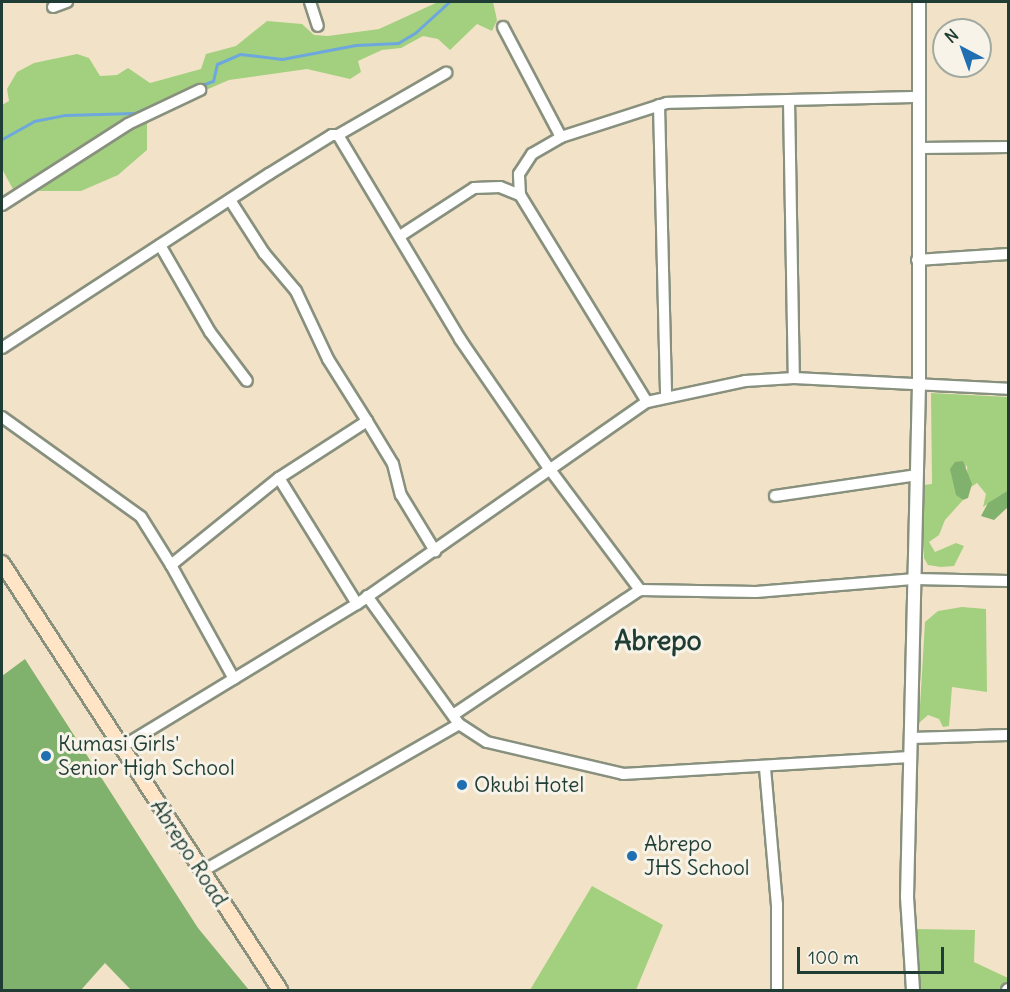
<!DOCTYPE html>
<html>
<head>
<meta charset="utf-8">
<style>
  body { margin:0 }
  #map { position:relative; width:1010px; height:992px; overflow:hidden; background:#f2e3c8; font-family:Delius,sans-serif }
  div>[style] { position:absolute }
  .green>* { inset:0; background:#a2d07e }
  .forest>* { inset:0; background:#81b26d }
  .stream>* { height:3px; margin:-1.5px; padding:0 1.5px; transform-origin:1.5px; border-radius:1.5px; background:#6da7dd }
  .roads { filter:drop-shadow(2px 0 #88907e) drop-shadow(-2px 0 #88907e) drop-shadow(0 2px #88907e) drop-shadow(0 -2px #88907e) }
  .minor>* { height:10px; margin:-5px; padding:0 5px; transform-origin:5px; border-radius:5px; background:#fff }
  .tertiary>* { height:12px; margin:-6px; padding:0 6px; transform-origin:6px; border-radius:6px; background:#fff }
  .secondary>* { height:14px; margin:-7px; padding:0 7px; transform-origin:7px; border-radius:7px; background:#ffe4c6 }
  .dots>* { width:16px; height:16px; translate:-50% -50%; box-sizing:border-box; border:3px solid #f7f3e8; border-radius:50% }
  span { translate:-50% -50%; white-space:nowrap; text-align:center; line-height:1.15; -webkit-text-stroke:6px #f7f3e8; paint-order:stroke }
  .poi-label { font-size:21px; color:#1f3d34 }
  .left { translate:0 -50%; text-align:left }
  .street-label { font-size:21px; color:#1f3d34 }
  .district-label { font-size:27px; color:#1f3d34; font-weight:700 }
  .frame { position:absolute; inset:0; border:3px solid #1f3d34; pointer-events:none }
  .north { position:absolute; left:932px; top:18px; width:60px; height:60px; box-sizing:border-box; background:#f7f3e8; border:2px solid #a1aaa0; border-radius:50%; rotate:319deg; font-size:16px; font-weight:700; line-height:24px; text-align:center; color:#1f3d34 }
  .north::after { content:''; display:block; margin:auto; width:21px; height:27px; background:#1f6fb2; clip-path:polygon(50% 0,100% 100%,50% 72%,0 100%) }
  .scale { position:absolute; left:797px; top:947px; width:147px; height:27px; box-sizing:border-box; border:3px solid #1f3d34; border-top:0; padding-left:8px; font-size:18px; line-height:21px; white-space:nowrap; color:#1f3d34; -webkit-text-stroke:4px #f7f3e8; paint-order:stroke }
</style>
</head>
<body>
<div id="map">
  <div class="green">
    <div style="clip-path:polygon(438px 2px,493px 2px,497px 20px,492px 31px,477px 24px,450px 50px,438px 39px,423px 36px,401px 48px,382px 50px,358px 61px,361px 72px,350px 79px,307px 69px,229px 80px,155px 112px,147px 124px,147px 150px,118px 175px,81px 191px,14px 191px,2px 169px,2px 105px,9px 101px,7px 89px,17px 72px,34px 63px,77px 54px,89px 58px,100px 76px,117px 75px,128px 68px,150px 83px,201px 69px,206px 54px,236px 46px,267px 21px,302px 24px,314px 35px,328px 36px,379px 29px)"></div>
    <div style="clip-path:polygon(931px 393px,1008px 397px,1007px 491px,983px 507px,986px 494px,982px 489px,977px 483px,968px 489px,967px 465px,954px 483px,957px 495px,963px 500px,945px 520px,939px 535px,929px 542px,935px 552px,956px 543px,964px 546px,954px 566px,941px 567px,928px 565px,924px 558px,923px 485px,932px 484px)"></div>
    <div style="clip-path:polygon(962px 607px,986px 609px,987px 692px,952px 687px,949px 726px,943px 727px,939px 719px,928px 715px,919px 723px,925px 622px,938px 611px)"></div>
    <div style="clip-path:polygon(592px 886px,663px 925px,636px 990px,530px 990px)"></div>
    <div style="clip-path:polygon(915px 929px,975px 930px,974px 962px,1008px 978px,1008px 985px,1004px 990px,918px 990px)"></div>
  </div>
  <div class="forest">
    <div style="clip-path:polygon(963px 461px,972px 484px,968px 498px,963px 500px,956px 495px,950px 469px,955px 462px)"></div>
    <div style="clip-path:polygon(1008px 470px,1008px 507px,994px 520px,981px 516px,988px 503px,1007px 491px)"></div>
    <div style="clip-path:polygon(25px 659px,198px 928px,249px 990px,131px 990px,105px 963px,81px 990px,2px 990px,2px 676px)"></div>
  </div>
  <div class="stream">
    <div style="left:197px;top:87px;width:17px;rotate:-21deg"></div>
    <div style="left:213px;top:81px;width:17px;rotate:-77deg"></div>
    <div style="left:217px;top:64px;width:25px;rotate:-23deg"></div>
    <div style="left:240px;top:54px;width:42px;rotate:6.8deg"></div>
    <div style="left:282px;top:59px;width:75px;rotate:-10.7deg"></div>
    <div style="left:356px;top:45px;width:42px;rotate:-2.7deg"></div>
    <div style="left:398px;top:43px;width:21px;rotate:-31deg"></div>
    <div style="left:416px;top:32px;width:45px;rotate:-42.3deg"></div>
    <div style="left:2px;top:139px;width:37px;rotate:-29deg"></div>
    <div style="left:34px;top:121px;width:32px;rotate:-11deg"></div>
    <div style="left:65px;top:115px;width:70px;rotate:-1.6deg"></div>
    <div style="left:135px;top:113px;width:61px;rotate:-23.2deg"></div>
  </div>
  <div class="roads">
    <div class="minor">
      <div style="left:310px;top:2px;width:25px;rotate:72deg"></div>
      <div style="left:53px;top:7px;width:15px;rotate:-20deg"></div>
      <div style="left:503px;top:27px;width:124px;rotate:62.2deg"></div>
      <div style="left:789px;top:100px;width:278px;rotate:89deg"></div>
      <div style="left:659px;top:105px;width:292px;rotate:88.6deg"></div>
      <div style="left:338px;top:135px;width:125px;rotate:-29.9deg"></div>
      <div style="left:921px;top:148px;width:87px;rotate:-0.7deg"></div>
      <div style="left:2px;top:205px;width:150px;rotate:-32.7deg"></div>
      <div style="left:128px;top:124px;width:80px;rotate:-25.3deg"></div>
      <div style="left:400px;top:236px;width:88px;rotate:-33deg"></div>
      <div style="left:474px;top:188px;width:26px;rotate:-2deg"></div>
      <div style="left:500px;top:187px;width:22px;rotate:22deg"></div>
      <div style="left:160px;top:245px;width:100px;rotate:60.1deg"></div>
      <div style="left:210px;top:332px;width:61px;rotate:52.9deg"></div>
      <div style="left:917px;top:260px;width:91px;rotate:-3.8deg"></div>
      <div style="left:2px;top:348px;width:319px;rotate:-33.1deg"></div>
      <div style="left:269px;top:174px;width:74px;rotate:-31.8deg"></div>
      <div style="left:332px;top:135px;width:6px"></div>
      <div style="left:338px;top:135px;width:238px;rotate:59.1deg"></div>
      <div style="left:460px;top:339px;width:155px;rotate:55.5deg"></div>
      <div style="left:548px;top:467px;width:154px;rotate:53.2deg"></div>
      <div style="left:640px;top:590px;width:116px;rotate:1deg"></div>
      <div style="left:756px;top:592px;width:160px;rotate:-4.7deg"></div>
      <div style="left:915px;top:579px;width:93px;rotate:1.2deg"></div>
      <div style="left:647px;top:402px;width:243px;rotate:-121.5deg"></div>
      <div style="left:520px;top:195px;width:21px;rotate:-93deg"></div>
      <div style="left:519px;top:174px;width:24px;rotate:-57deg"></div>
      <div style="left:532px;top:154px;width:34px;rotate:-30deg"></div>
      <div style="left:561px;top:137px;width:111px;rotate:-17.8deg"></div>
      <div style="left:667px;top:103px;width:252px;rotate:-1.4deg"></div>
      <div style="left:2px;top:417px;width:171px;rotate:35.7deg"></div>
      <div style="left:141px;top:517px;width:57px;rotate:58deg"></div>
      <div style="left:171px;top:565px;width:139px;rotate:-38.9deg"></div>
      <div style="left:279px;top:478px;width:105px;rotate:-32.9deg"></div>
      <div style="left:367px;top:421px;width:73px;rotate:-122.2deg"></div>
      <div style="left:328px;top:359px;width:75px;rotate:-115.2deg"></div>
      <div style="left:296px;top:291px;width:50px;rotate:-130.1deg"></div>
      <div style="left:264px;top:253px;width:63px;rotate:-122.7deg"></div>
      <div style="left:367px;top:421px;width:50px;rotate:58.8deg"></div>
      <div style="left:393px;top:464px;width:32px;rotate:76deg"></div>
      <div style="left:401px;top:495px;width:66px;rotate:58.7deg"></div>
      <div style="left:279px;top:478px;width:148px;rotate:58.2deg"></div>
      <div style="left:775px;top:496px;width:144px;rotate:-8.4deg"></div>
      <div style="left:171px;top:565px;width:130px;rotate:61.1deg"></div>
      <div style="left:367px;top:596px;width:158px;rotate:54.3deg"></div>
      <div style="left:459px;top:724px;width:33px;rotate:33deg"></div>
      <div style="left:487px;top:742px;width:140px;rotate:13.2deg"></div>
      <div style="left:623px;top:774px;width:287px;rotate:-3.4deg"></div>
      <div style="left:453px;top:715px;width:225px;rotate:-33.8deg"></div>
      <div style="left:911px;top:738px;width:97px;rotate:-1.8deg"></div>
      <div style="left:120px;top:748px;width:277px;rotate:-31.3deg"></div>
      <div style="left:357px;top:604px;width:353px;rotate:-34.9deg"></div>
      <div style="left:647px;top:402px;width:100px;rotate:-12.1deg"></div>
      <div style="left:745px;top:381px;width:49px;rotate:-3.5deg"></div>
      <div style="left:794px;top:378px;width:214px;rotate:2.9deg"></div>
      <div style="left:765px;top:768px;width:137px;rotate:85deg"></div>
      <div style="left:777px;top:904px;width:86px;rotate:90deg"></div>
      <div style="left:201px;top:872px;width:297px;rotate:-29.8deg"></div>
      <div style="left:1007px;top:990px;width:1px;rotate:-45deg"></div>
    </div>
    <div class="tertiary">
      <div style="left:913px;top:990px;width:93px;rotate:-93.7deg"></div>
      <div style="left:907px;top:897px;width:512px;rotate:-88.66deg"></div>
      <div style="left:919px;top:385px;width:383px;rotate:-90deg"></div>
    </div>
    <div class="secondary">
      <div style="left:2px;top:563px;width:510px;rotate:56.93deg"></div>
    </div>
  </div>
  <div class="dots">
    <div style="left:46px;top:756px;background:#1f6fb2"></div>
    <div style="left:462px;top:785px;background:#1f6fb2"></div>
    <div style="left:632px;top:856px;background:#1f6fb2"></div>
  </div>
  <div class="poi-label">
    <span class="left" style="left:58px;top:756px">Kumasi Girls'<br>Senior High School</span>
    <span class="left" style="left:474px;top:785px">Okubi Hotel</span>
    <span class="left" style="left:644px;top:856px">Abrepo<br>JHS School</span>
  </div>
  <div class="street-label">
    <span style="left:189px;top:853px;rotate:57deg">Abrepo Road</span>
  </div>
  <div class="district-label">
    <span style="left:658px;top:641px">Abrepo</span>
  </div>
  <div class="frame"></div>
  <div class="north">N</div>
  <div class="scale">100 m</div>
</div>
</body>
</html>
